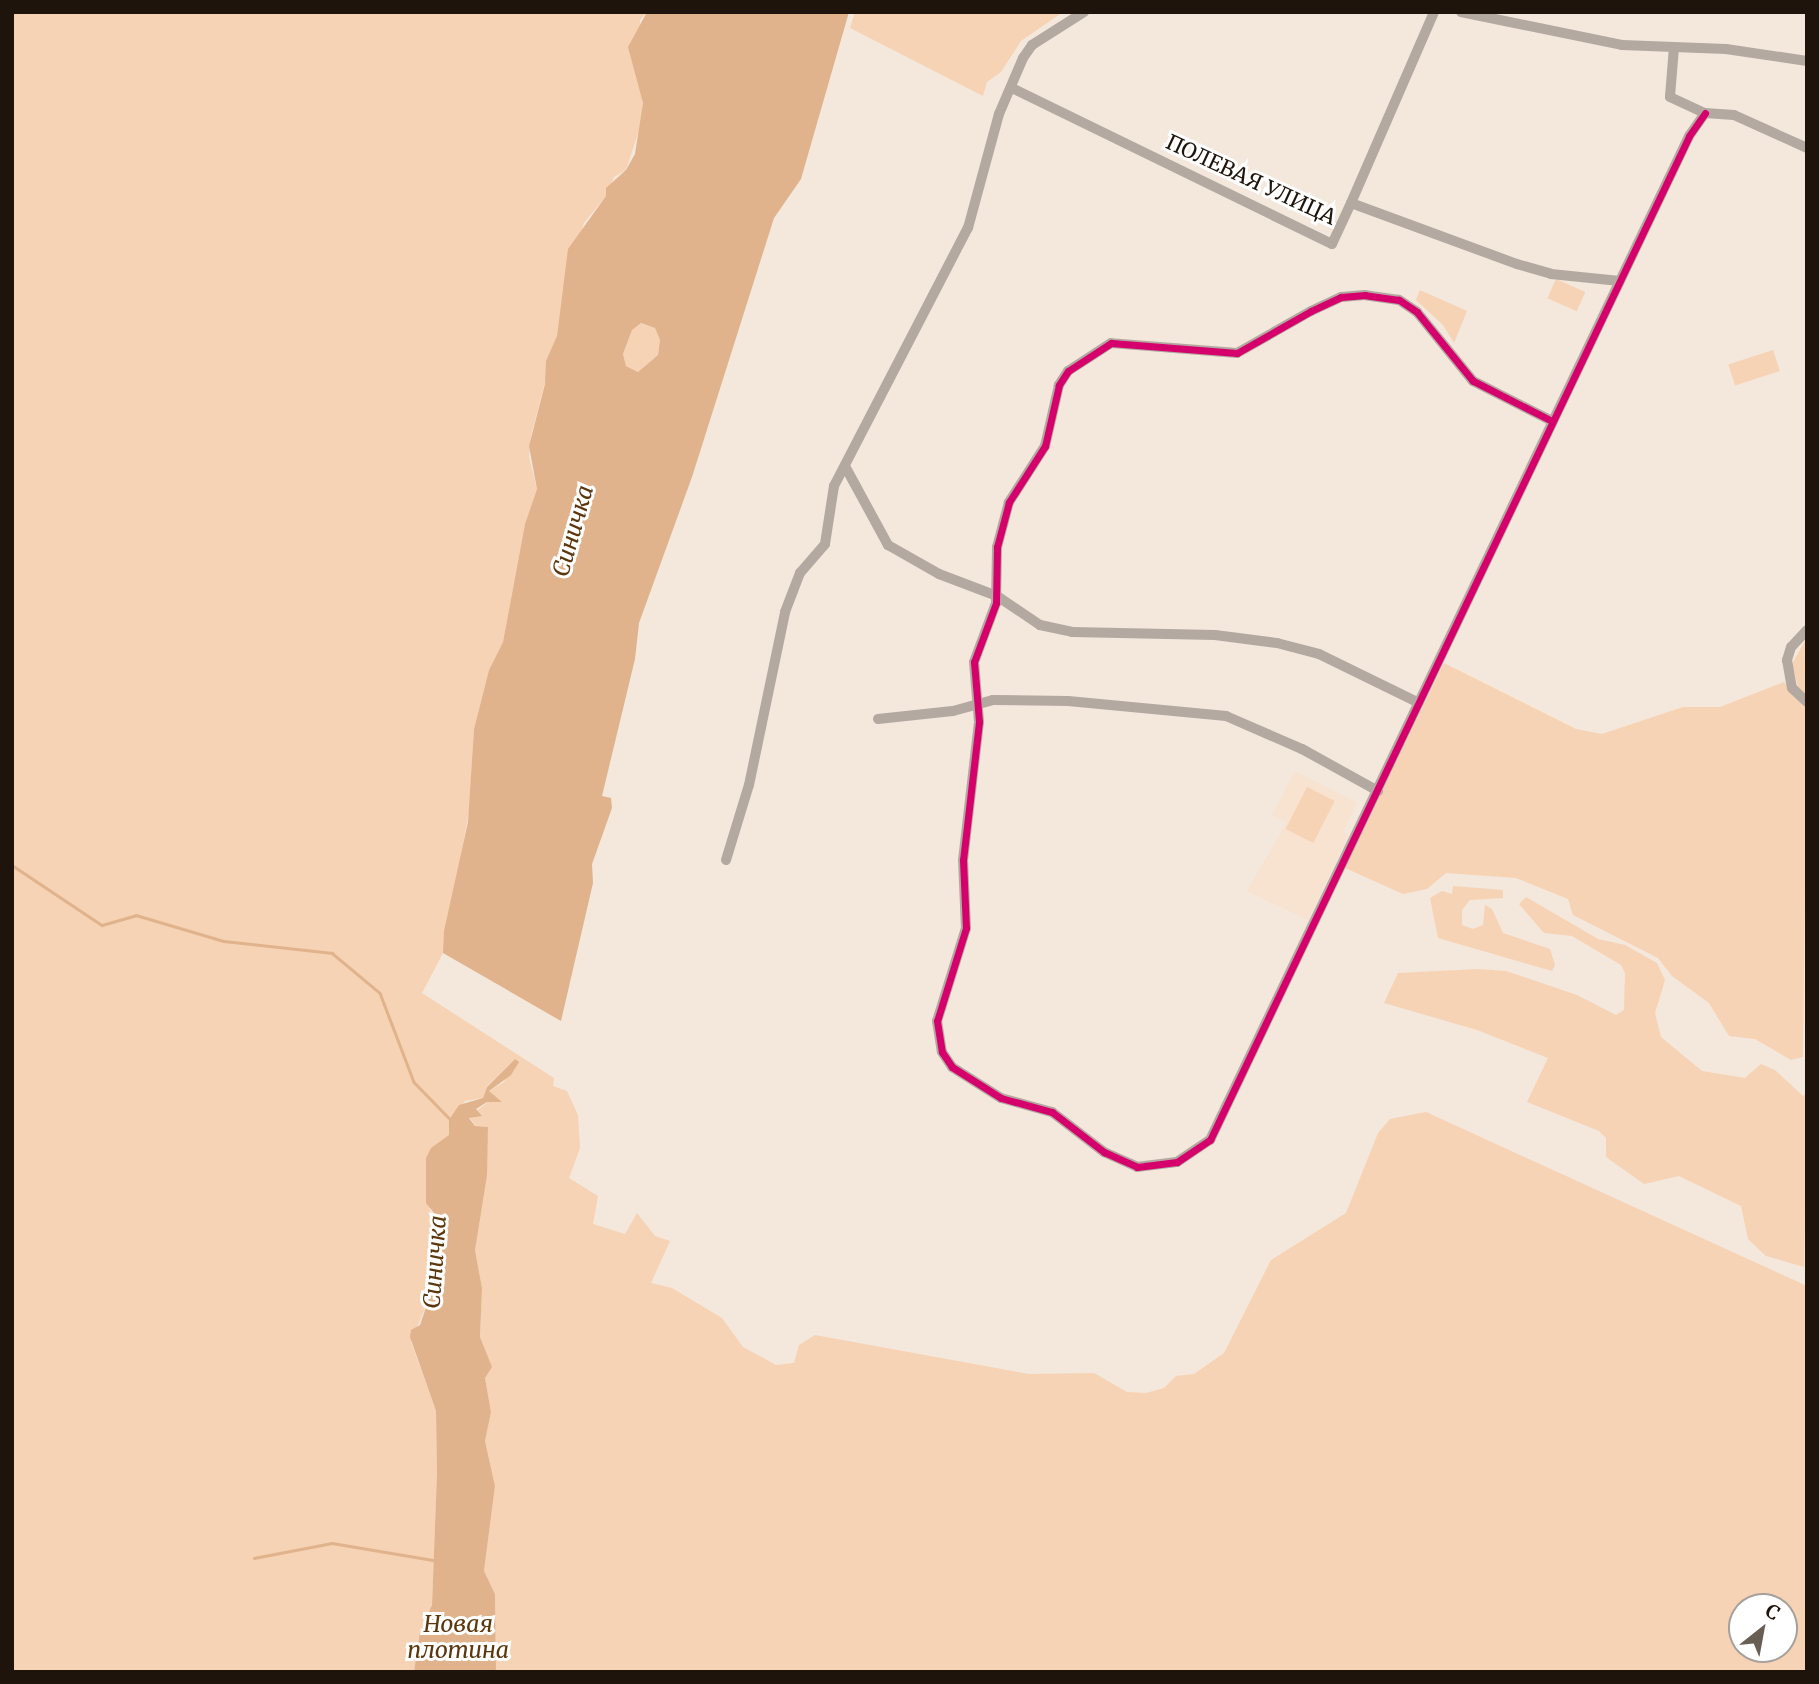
<!DOCTYPE html>
<html>
<head>
<meta charset="utf-8">
<style>
  body { margin:0 }
  #map { position:relative; width:1819px; height:1684px; overflow:hidden; background:#f4e7dc; font-family:Merriweather,serif }
  div>[style] { position:absolute }
  .built>* { inset:0; background:#f8e2d0 }
  .green>* { inset:0; background:#f6d3b4; transform-origin:0 0 }
  .water>* { inset:0; background:#e0b38c }
  .stream>* { height:2.5px; margin:-1.25px; padding:0 1.25px; transform-origin:1.25px; border-radius:1.25px; background:#e0b38c }
  .minor>* { height:10px; margin:-5px; padding:0 5px; transform-origin:5px; border-radius:5px; background:#b3a9a0 }
  .cycleway>* { height:7px; margin:-3.5px; padding:0 3.5px; transform-origin:3.5px; border-radius:3.5px; background:#d6006c }
  span { translate:-50% -50%; white-space:nowrap; text-align:center; line-height:1.15; -webkit-text-stroke:6px #fff; paint-order:stroke }
  .street-label { font-size:21px; color:#1e140b }
  .water-label { font-size:23px; color:#5c360c; font-style:italic }
  .frame { position:absolute; inset:0; border:14px solid #1e140b; pointer-events:none }
  .north { position:absolute; left:1728px; top:1593px; width:70px; height:70px; box-sizing:border-box; background:#fff; border:2px solid #a5a19d; border-radius:50%; rotate:31deg; font-size:19px; font-weight:700; line-height:28px; text-align:center; color:#1e140b }
  .north::after { content:''; display:block; margin:auto; width:24px; height:32px; background:#695e54; clip-path:polygon(50% 0,100% 100%,50% 72%,0 100%) }
</style>
</head>
<body>
<div id="map">
  <div class="built">
    <div style="clip-path:polygon(1295px 771px,1357px 803px,1343px 832px,1348px 835px,1308px 920px,1247px 891px,1287px 822px,1272px 815px)"></div>
  </div>
  <div class="green">
    <div style="clip-path:polygon(evenodd,12px 12px,647px 12px,640px 20px,643px 118px,626px 170px,614px 177px,606px 196px,584px 223px,563px 290px,557px 336px,531px 436px,529px 457px,537px 489px,525px 524px,503px 642px,489px 670px,474px 729px,469px 812px,443px 953px,422px 993px,554px 1078px,553px 1086px,567px 1091px,578px 1115px,580px 1148px,569px 1178px,598px 1196px,593px 1224px,625px 1234px,637px 1213px,655px 1236px,670px 1241px,651px 1283px,672px 1288px,722px 1318px,743px 1347px,776px 1365px,794px 1363px,799px 1345px,815px 1335px,1029px 1374px,1094px 1373px,1127px 1392px,1146px 1393px,1164px 1388px,1176px 1376px,1194px 1374px,1224px 1353px,1271px 1260px,1346px 1213px,1378px 1133px,1390px 1119px,1426px 1112px,1807px 1286px,1807px 1672px,496px 1672px,495px 1594px,484px 1571px,495px 1486px,485px 1441px,491px 1412px,485px 1378px,489px 1361px,480px 1337px,482px 1288px,475px 1250px,488px 1135px,487px 1127px,476px 1126px,469px 1117px,488px 1102px,501px 1102px,489px 1091px,504px 1082px,515px 1059px,487px 1086px,483px 1098px,465px 1101px,449px 1126px,449px 1135px,437px 1144px,428px 1164px,430px 1211px,446px 1227px,433px 1262px,430px 1296px,411px 1342px,436px 1411px,437px 1473px,432px 1605px,420px 1632px,414px 1672px,12px 1672px,12px 12px,1742px 1607px,1784px 1607px,1784px 1649px,1742px 1649px,1742px 1607px)"></div>
    <div style="clip-path:polygon(855px 12px,1063px 12px,1021px 41px,1001px 72px,987px 82px,983px 96px,850px 28px)"></div>
    <div style="left:1556px;top:279px;width:32px;height:21px;rotate:24deg"></div>
    <div style="clip-path:polygon(1420px 290px,1467px 311px,1454px 343px,1443px 325px,1416px 300px)"></div>
    <div style="clip-path:polygon(641px 323px,655px 328px,660px 340px,658px 355px,638px 372px,626px 366px,623px 354px,632px 330px)"></div>
    <div style="left:1773px;top:350px;width:22px;height:47px;rotate:72deg"></div>
    <div style="clip-path:polygon(1807px 637px,1807px 696px,1798px 687px,1792px 664px)"></div>
    <div style="clip-path:polygon(1444px 663px,1576px 729px,1602px 734px,1683px 707px,1720px 707px,1784px 682px,1807px 710px,1803px 1057px,1791px 1060px,1755px 1039px,1729px 1036px,1709px 1003px,1672px 976px,1658px 958px,1573px 915px,1568px 899px,1516px 878px,1446px 873px,1427px 889px,1403px 894px,1345px 868px)"></div>
    <div style="left:1307px;top:787px;width:31px;height:47px;rotate:27deg"></div>
    <div style="clip-path:polygon(1453px 886px,1503px 890px,1503px 898px,1470px 900px,1462px 910px,1462px 925px,1473px 929px,1483px 925px,1485px 905px,1492px 909px,1503px 933px,1550px 949px,1555px 965px,1552px 971px,1438px 938px,1430px 898px,1442px 891px,1452px 894px)"></div>
    <div style="clip-path:polygon(1526px 897px,1598px 939px,1625px 945px,1657px 963px,1665px 980px,1655px 1013px,1661px 1037px,1702px 1071px,1745px 1078px,1761px 1064px,1775px 1070px,1803px 1096px,1807px 1093px,1804px 1267px,1766px 1256px,1748px 1239px,1741px 1206px,1679px 1176px,1644px 1184px,1606px 1157px,1606px 1138px,1599px 1131px,1527px 1102px,1548px 1058px,1477px 1030px,1384px 1003px,1398px 973px,1478px 969px,1506px 971px,1577px 995px,1616px 1015px,1624px 1010px,1625px 973px,1621px 965px,1572px 936px,1544px 933px,1519px 904px)"></div>
  </div>
  <div class="water">
    <div style="clip-path:polygon(evenodd,647px 12px,849px 12px,801px 179px,774px 218px,692px 477px,639px 623px,635px 659px,602px 796px,611px 798px,612px 808px,592px 864px,593px 883px,561px 1021px,443px 953px,444px 931px,468px 822px,474px 729px,489px 670px,503px 642px,525px 524px,537px 489px,529px 446px,545px 384px,546px 361px,557px 336px,568px 249px,606px 196px,606px 188px,626px 170px,635px 154px,643px 103px,628px 47px,647px 12px,641px 323px,655px 328px,660px 340px,658px 355px,638px 372px,626px 366px,623px 354px,632px 330px,641px 323px)"></div>
    <div style="clip-path:polygon(515px 1059px,519px 1062px,511px 1075px,489px 1091px,502px 1102px,487px 1102px,476px 1109px,482px 1116px,469px 1118px,475px 1126px,488px 1127px,487px 1175px,475px 1250px,482px 1288px,480px 1337px,492px 1367px,485px 1378px,491px 1412px,485px 1441px,495px 1486px,484px 1571px,495px 1594px,496px 1672px,414px 1672px,420px 1632px,432px 1605px,437px 1473px,436px 1411px,410px 1337px,411px 1330px,420px 1325px,434px 1284px,428px 1245px,432px 1238px,443px 1235px,446px 1228px,426px 1203px,426px 1158px,431px 1148px,449px 1135px,449px 1120px,459px 1105px,483px 1098px,487px 1087px)"></div>
  </div>
  <div class="stream">
    <div style="left:12px;top:865px;width:108px;rotate:33.7deg"></div>
    <div style="left:102px;top:925px;width:35px;rotate:-16deg"></div>
    <div style="left:136px;top:915px;width:92px;rotate:16.5deg"></div>
    <div style="left:224px;top:941px;width:109px;rotate:6.3deg"></div>
    <div style="left:332px;top:953px;width:62px;rotate:39.8deg"></div>
    <div style="left:380px;top:993px;width:95px;rotate:69.1deg"></div>
    <div style="left:414px;top:1082px;width:52px;rotate:45.8deg"></div>
    <div style="left:254px;top:1558px;width:79px;rotate:-10.9deg"></div>
    <div style="left:332px;top:1543px;width:102px;rotate:9.6deg"></div>
  </div>
  <div class="minor">
    <div style="left:1461px;top:12px;width:164px;rotate:11.6deg"></div>
    <div style="left:1622px;top:45px;width:104px;rotate:2.2deg"></div>
    <div style="left:1726px;top:49px;width:82px;rotate:8.4deg"></div>
    <div style="left:1674px;top:47px;width:50px;rotate:94.6deg"></div>
    <div style="left:1670px;top:97px;width:38px;rotate:25deg"></div>
    <div style="left:1705px;top:113px;width:29px;rotate:4deg"></div>
    <div style="left:1734px;top:115px;width:80px;rotate:24.3deg"></div>
    <div style="left:1012px;top:88px;width:356px;rotate:26deg"></div>
    <div style="left:1332px;top:244px;width:45px;rotate:-65.1deg"></div>
    <div style="left:1351px;top:203px;width:177px;rotate:20.2deg"></div>
    <div style="left:1517px;top:264px;width:35px;rotate:16deg"></div>
    <div style="left:1551px;top:274px;width:69px;rotate:5.8deg"></div>
    <div style="left:1351px;top:203px;width:208px;rotate:-66.5deg"></div>
    <div style="left:1552px;top:421px;width:89px;rotate:-153.1deg"></div>
    <div style="left:1473px;top:381px;width:89px;rotate:-129.1deg"></div>
    <div style="left:1417px;top:312px;width:22px;rotate:-146deg"></div>
    <div style="left:1399px;top:300px;width:34px;rotate:-172deg"></div>
    <div style="left:1365px;top:295px;width:24px;rotate:175deg"></div>
    <div style="left:1341px;top:297px;width:33px;rotate:155deg"></div>
    <div style="left:1311px;top:311px;width:85px;rotate:150.4deg"></div>
    <div style="left:1237px;top:353px;width:126px;rotate:-175.5deg"></div>
    <div style="left:1111px;top:343px;width:51px;rotate:146.9deg"></div>
    <div style="left:1068px;top:371px;width:17px;rotate:123deg"></div>
    <div style="left:1059px;top:385px;width:63px;rotate:102.9deg"></div>
    <div style="left:1045px;top:446px;width:67px;rotate:122.7deg"></div>
    <div style="left:1009px;top:502px;width:47px;rotate:104.9deg"></div>
    <div style="left:997px;top:547px;width:56px;rotate:91deg"></div>
    <div style="left:996px;top:603px;width:63px;rotate:110.4deg"></div>
    <div style="left:974px;top:662px;width:60px;rotate:85.2deg"></div>
    <div style="left:979px;top:722px;width:139px;rotate:96.6deg"></div>
    <div style="left:963px;top:860px;width:68px;rotate:87.5deg"></div>
    <div style="left:966px;top:928px;width:97px;rotate:107.3deg"></div>
    <div style="left:937px;top:1021px;width:31px;rotate:81deg"></div>
    <div style="left:942px;top:1052px;width:18px;rotate:56deg"></div>
    <div style="left:952px;top:1067px;width:58px;rotate:32.3deg"></div>
    <div style="left:1001px;top:1098px;width:53px;rotate:15.4deg"></div>
    <div style="left:1052px;top:1112px;width:66px;rotate:37.6deg"></div>
    <div style="left:1104px;top:1152px;width:36px;rotate:24deg"></div>
    <div style="left:1137px;top:1167px;width:40px;rotate:-7.1deg"></div>
    <div style="left:1177px;top:1162px;width:40px;rotate:-34deg"></div>
    <div style="left:1210px;top:1140px;width:1112px;rotate:-64.49deg"></div>
    <div style="left:1689px;top:136px;width:28px;rotate:-55deg"></div>
    <div style="left:846px;top:468px;width:88px;rotate:61.4deg"></div>
    <div style="left:888px;top:545px;width:59px;rotate:29.6deg"></div>
    <div style="left:939px;top:574px;width:62px;rotate:20.8deg"></div>
    <div style="left:997px;top:596px;width:52px;rotate:34deg"></div>
    <div style="left:1040px;top:625px;width:33px;rotate:12deg"></div>
    <div style="left:1072px;top:632px;width:143px;rotate:1.2deg"></div>
    <div style="left:1215px;top:635px;width:63px;rotate:7.4deg"></div>
    <div style="left:1277px;top:643px;width:43px;rotate:14.7deg"></div>
    <div style="left:1319px;top:654px;width:111px;rotate:26.1deg"></div>
    <div style="left:1807px;top:630px;width:23px;rotate:133deg"></div>
    <div style="left:1791px;top:647px;width:14px;rotate:107deg"></div>
    <div style="left:1787px;top:660px;width:28px;rotate:80deg"></div>
    <div style="left:1792px;top:688px;width:21px;rotate:43deg"></div>
    <div style="left:878px;top:719px;width:75px;rotate:-6.1deg"></div>
    <div style="left:953px;top:711px;width:41px;rotate:-15.4deg"></div>
    <div style="left:993px;top:700px;width:75px;rotate:0.8deg"></div>
    <div style="left:1068px;top:701px;width:159px;rotate:5.4deg"></div>
    <div style="left:1226px;top:716px;width:83px;rotate:23.5deg"></div>
    <div style="left:1302px;top:749px;width:87px;rotate:28.9deg"></div>
    <div style="left:726px;top:860px;width:78px;rotate:-73deg"></div>
    <div style="left:749px;top:785px;width:177px;rotate:-78.2deg"></div>
    <div style="left:785px;top:612px;width:42px;rotate:-69deg"></div>
    <div style="left:800px;top:573px;width:38px;rotate:-49deg"></div>
    <div style="left:825px;top:544px;width:59px;rotate:-81.2deg"></div>
    <div style="left:834px;top:486px;width:291px;rotate:-62.6deg"></div>
    <div style="left:968px;top:228px;width:118px;rotate:-74.8deg"></div>
    <div style="left:999px;top:114px;width:61px;rotate:-66.8deg"></div>
    <div style="left:1023px;top:58px;width:16px;rotate:-55deg"></div>
    <div style="left:1032px;top:45px;width:62px;rotate:-32.4deg"></div>
  </div>
  <div class="cycleway">
    <div style="left:1552px;top:421px;width:89px;rotate:-153.1deg"></div>
    <div style="left:1473px;top:381px;width:89px;rotate:-129.1deg"></div>
    <div style="left:1417px;top:312px;width:22px;rotate:-146deg"></div>
    <div style="left:1399px;top:300px;width:34px;rotate:-172deg"></div>
    <div style="left:1365px;top:295px;width:24px;rotate:175deg"></div>
    <div style="left:1341px;top:297px;width:33px;rotate:155deg"></div>
    <div style="left:1311px;top:311px;width:85px;rotate:150.4deg"></div>
    <div style="left:1237px;top:353px;width:126px;rotate:-175.5deg"></div>
    <div style="left:1111px;top:343px;width:51px;rotate:146.9deg"></div>
    <div style="left:1068px;top:371px;width:17px;rotate:123deg"></div>
    <div style="left:1059px;top:385px;width:63px;rotate:102.9deg"></div>
    <div style="left:1045px;top:446px;width:67px;rotate:122.7deg"></div>
    <div style="left:1009px;top:502px;width:47px;rotate:104.9deg"></div>
    <div style="left:997px;top:547px;width:56px;rotate:91deg"></div>
    <div style="left:996px;top:603px;width:63px;rotate:110.4deg"></div>
    <div style="left:974px;top:662px;width:60px;rotate:85.2deg"></div>
    <div style="left:979px;top:722px;width:139px;rotate:96.6deg"></div>
    <div style="left:963px;top:860px;width:68px;rotate:87.5deg"></div>
    <div style="left:966px;top:928px;width:97px;rotate:107.3deg"></div>
    <div style="left:937px;top:1021px;width:31px;rotate:81deg"></div>
    <div style="left:942px;top:1052px;width:18px;rotate:56deg"></div>
    <div style="left:952px;top:1067px;width:58px;rotate:32.3deg"></div>
    <div style="left:1001px;top:1098px;width:53px;rotate:15.4deg"></div>
    <div style="left:1052px;top:1112px;width:66px;rotate:37.6deg"></div>
    <div style="left:1104px;top:1152px;width:36px;rotate:24deg"></div>
    <div style="left:1137px;top:1167px;width:40px;rotate:-7.1deg"></div>
    <div style="left:1177px;top:1162px;width:40px;rotate:-34deg"></div>
    <div style="left:1210px;top:1140px;width:1112px;rotate:-64.49deg"></div>
    <div style="left:1689px;top:136px;width:28px;rotate:-55deg"></div>
  </div>
  <div class="street-label">
    <span style="left:1251px;top:180px;rotate:25deg">ПОЛЕВАЯ УЛИЦА</span>
  </div>
  <div class="water-label">
    <span style="left:573px;top:531px;rotate:-74deg">Синичка</span>
    <span style="left:435px;top:1262px;rotate:-86deg">Синичка</span>
    <span style="left:458px;top:1637px">Новая<br>плотина</span>
  </div>
  <div class="frame"></div>
  <div class="north">С</div>
</div>
</body>
</html>
